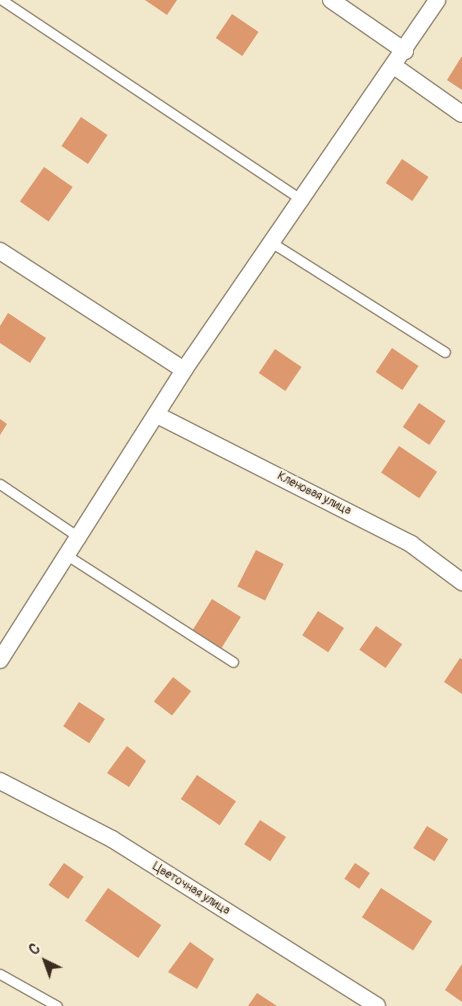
<!DOCTYPE html>
<html>
<head>
<meta charset="utf-8">
<style>
  body { margin:0 }
  #map { position:relative; width:462px; height:1006px; overflow:hidden; background:#f1e7cb; font-family:Pangolin,sans-serif }
  div>[style] { position:absolute }
  .building>* { inset:0; background:#dd986d; transform-origin:0 0 }
  .roads { filter:drop-shadow(1px 0 #968874) drop-shadow(-1px 0 #968874) drop-shadow(0 1px #968874) drop-shadow(0 -1px #968874) }
  .lane>* { height:9px; margin:-4.5px; padding:0 4.5px; transform-origin:4.5px; border-radius:4.5px; background:#fff }
  .street>* { height:16px; margin:-8px; padding:0 8px; transform-origin:8px; border-radius:8px; background:#fff }
  span { translate:-50% -50%; white-space:nowrap; text-align:center; line-height:1.15; -webkit-text-stroke:4.5px #fcf5e5; paint-order:stroke }
  .street-label { font-size:12px; color:#3b2a1e }
  .north { position:absolute; left:20px; top:936px; width:50px; height:50px; -webkit-text-stroke:4px #fcf5e5; paint-order:stroke; rotate:318deg; font-size:14px; font-weight:700; line-height:20px; text-align:center; color:#3b2a1e }
  .north::after { content:''; display:block; margin:auto; width:18px; height:22px; background:#3b2a1e; clip-path:polygon(50% 0,100% 100%,50% 72%,0 100%) }
</style>
</head>
<body>
<div id="map">
  <div class="building">
    <div style="clip-path:polygon(145px 0,177px 0,167px 15px)"></div>
    <div style="left:232px;top:14px;width:32px;height:29px;rotate:34deg"></div>
    <div style="clip-path:polygon(462px 56px,462px 90px,447px 80px)"></div>
    <div style="left:81px;top:117px;width:32px;height:35px;rotate:34deg"></div>
    <div style="left:402px;top:159px;width:32px;height:29px;rotate:34deg"></div>
    <div style="left:44px;top:167px;width:35px;height:42px;rotate:35deg"></div>
    <div style="clip-path:polygon(8px 313px,46px 338px,30px 363px,0 343px,0 326px)"></div>
    <div style="left:392px;top:348px;width:32px;height:29px;rotate:34deg"></div>
    <div style="left:275px;top:349px;width:32px;height:29px;rotate:34deg"></div>
    <div style="left:419px;top:403px;width:32px;height:29px;rotate:34deg"></div>
    <div style="clip-path:polygon(0 419px,7px 424px,0 435px)"></div>
    <div style="left:399px;top:446px;width:46px;height:32px;rotate:34deg"></div>
    <div style="left:256px;top:550px;width:31px;height:41px;rotate:27deg"></div>
    <div style="left:212px;top:599px;width:34px;height:37px;rotate:32deg"></div>
    <div style="left:318px;top:611px;width:31px;height:29px;rotate:33deg"></div>
    <div style="left:376px;top:626px;width:32px;height:29px;rotate:35deg"></div>
    <div style="clip-path:polygon(460px 658px,462px 659px,462px 694px,444px 682px)"></div>
    <div style="left:173px;top:677px;width:23px;height:31px;rotate:38deg"></div>
    <div style="left:79px;top:702px;width:31px;height:29px;rotate:33deg"></div>
    <div style="clip-path:polygon(127px 746px,146px 761px,129px 787px,107px 773px)"></div>
    <div style="left:197px;top:775px;width:47px;height:29px;rotate:34deg"></div>
    <div style="left:260px;top:820px;width:31px;height:29px;rotate:33deg"></div>
    <div style="left:427px;top:826px;width:25px;height:26px;rotate:32deg"></div>
    <div style="left:64px;top:863px;width:24px;height:27px;rotate:35deg"></div>
    <div style="left:355px;top:863px;width:18px;height:19px;rotate:34deg"></div>
    <div style="left:108px;top:888px;width:65px;height:40px;rotate:35deg"></div>
    <div style="left:381px;top:888px;width:61px;height:35px;rotate:33deg"></div>
    <div style="clip-path:polygon(190px 942px,214px 959px,197px 989px,168px 972px)"></div>
    <div style="clip-path:polygon(462px 964px,462px 1002px,445px 990px)"></div>
    <div style="clip-path:polygon(257px 993px,277px 1006px,248px 1006px)"></div>
  </div>
  <div class="roads">
    <div class="lane">
      <div style="left:2px;top:0;width:362px;rotate:33.7deg"></div>
      <div style="left:274px;top:244px;width:202px;rotate:32.3deg"></div>
      <div style="left:0;top:484px;width:97px;rotate:34deg"></div>
      <div style="left:68px;top:556px;width:196px;rotate:32.7deg"></div>
      <div style="left:0;top:974px;width:65px;rotate:29.3deg"></div>
    </div>
    <div class="street">
      <div style="left:331px;top:0;width:90px;rotate:34.6deg"></div>
      <div style="left:394px;top:66px;width:83px;rotate:35.2deg"></div>
      <div style="left:0;top:251px;width:219px;rotate:32.9deg"></div>
      <div style="left:159px;top:416px;width:283px;rotate:26.9deg"></div>
      <div style="left:411px;top:544px;width:64px;rotate:36.7deg"></div>
      <div style="left:0;top:660px;width:343px;rotate:-57.6deg"></div>
      <div style="left:184px;top:370px;width:448px;rotate:-55.6deg"></div>
      <div style="left:0;top:781px;width:126px;rotate:27.4deg"></div>
      <div style="left:112px;top:839px;width:313px;rotate:32.2deg"></div>
    </div>
  </div>
  <div class="street-label">
    <span style="left:314px;top:494px;rotate:27deg">Кленовая улица</span>
    <span style="left:191px;top:889px;rotate:32deg">Цветочная улица</span>
  </div>
  <div class="north">С</div>
</div>
</body>
</html>
